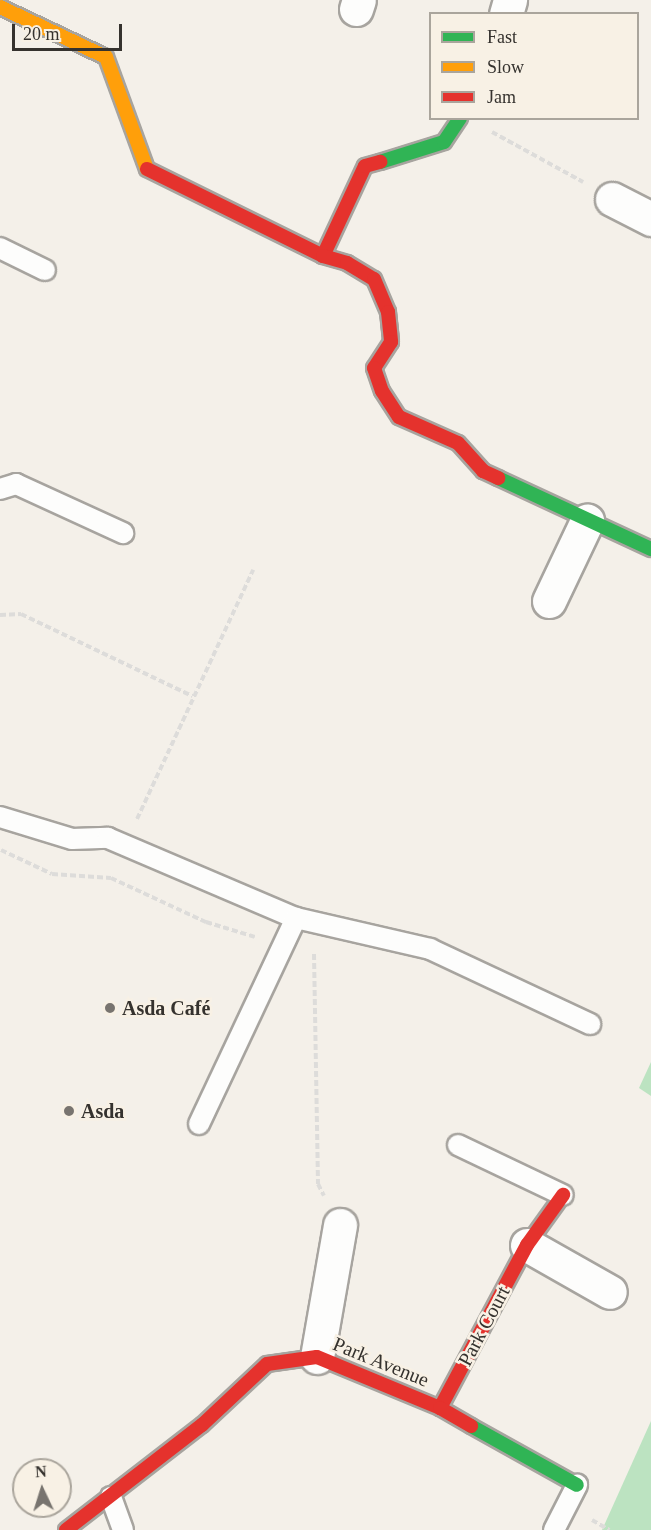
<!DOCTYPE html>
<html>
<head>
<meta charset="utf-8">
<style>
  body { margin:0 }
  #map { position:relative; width:651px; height:1530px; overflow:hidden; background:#f4f0e9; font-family:Georgia,serif }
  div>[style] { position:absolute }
  .green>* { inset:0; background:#bce3c1 }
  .path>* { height:4px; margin-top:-2px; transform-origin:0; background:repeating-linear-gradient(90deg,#dddcda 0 6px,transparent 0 9px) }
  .roads { filter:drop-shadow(2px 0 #a7a49f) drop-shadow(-2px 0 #a7a49f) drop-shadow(0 2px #a7a49f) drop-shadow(0 -2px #a7a49f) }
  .lane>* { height:20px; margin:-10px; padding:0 10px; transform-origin:10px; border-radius:10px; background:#fdfdfc }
  .street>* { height:33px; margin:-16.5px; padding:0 16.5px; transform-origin:16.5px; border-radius:16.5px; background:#fdfdfc }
  .fast>* { height:14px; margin:-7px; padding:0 7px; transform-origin:7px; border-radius:7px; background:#30b455 }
  .slow>* { height:14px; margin:-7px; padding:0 7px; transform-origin:7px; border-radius:7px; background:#ff9f0a }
  .jam>* { height:14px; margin:-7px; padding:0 7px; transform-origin:7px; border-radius:7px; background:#e5322d }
  .dots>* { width:16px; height:16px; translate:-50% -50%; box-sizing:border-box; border:3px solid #f8f1e5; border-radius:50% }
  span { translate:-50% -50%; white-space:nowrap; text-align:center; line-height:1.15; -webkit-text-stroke:5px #f8f1e5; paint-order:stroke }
  .poi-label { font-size:20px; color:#35322e; font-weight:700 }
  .left { translate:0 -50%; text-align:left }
  .street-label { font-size:20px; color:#35322e }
  .legend { position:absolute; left:429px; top:12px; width:210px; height:108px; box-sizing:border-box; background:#f8f1e5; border:2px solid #aaa59c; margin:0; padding:8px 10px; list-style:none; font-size:18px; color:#35322e }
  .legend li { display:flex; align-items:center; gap:12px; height:30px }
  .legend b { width:30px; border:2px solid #aaa59c }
  .north { position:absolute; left:12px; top:1458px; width:60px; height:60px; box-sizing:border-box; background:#f8f1e5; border:2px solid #aaa59c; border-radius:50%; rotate:356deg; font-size:16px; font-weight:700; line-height:24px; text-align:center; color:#35322e }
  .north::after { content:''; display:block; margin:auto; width:21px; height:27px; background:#78746f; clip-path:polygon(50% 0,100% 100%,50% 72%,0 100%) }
  .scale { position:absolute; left:12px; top:24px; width:110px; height:27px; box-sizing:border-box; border:3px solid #35322e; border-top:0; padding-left:8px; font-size:18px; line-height:21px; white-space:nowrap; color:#35322e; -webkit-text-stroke:4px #f8f1e5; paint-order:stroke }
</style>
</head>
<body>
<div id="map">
  <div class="green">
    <div style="clip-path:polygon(651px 1062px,651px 1096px,639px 1088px)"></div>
    <div style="clip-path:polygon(651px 1421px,651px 1530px,602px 1530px)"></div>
  </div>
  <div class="path">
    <div style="left:492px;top:132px;width:104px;rotate:28.8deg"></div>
    <div style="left:0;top:615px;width:21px;rotate:-3deg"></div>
    <div style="left:21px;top:614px;width:190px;rotate:25.6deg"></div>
    <div style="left:137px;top:819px;width:275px;rotate:-65deg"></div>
    <div style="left:1px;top:850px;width:56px;rotate:25.2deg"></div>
    <div style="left:52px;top:874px;width:59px;rotate:3.9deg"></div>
    <div style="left:111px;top:878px;width:105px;rotate:24.9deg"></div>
    <div style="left:206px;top:922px;width:51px;rotate:17deg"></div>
    <div style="left:314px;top:954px;width:230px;rotate:89deg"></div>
    <div style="left:318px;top:1184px;width:13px;rotate:63deg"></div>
    <div style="left:592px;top:1520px;width:20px;rotate:30deg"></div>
  </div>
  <div class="roads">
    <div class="lane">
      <div style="left:0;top:248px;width:50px;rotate:26.1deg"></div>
      <div style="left:0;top:489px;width:17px;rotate:-17deg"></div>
      <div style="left:16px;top:484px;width:118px;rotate:24.6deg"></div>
      <div style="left:0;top:817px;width:75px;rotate:17deg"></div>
      <div style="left:72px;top:839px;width:36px;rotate:-2deg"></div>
      <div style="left:108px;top:838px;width:204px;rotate:23.1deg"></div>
      <div style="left:296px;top:918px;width:138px;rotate:13deg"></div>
      <div style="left:430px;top:949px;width:177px;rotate:25.1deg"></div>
      <div style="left:199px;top:1124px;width:228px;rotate:-64.8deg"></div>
      <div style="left:458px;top:1145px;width:116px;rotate:25.5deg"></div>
      <div style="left:111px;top:1497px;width:35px;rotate:70deg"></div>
      <div style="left:554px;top:1530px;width:51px;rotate:-62.9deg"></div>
    </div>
    <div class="street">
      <div style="left:356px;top:9px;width:9px;rotate:-72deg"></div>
      <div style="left:506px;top:14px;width:15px;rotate:-74deg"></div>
      <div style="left:612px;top:199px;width:44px;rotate:27.1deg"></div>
      <div style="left:549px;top:601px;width:89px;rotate:-64.6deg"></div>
      <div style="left:527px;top:1245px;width:95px;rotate:29.5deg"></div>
      <div style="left:317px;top:1357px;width:134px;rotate:-80.1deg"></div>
    </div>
    <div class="fast">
      <div style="left:380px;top:162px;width:67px;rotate:-17.4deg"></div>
      <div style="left:444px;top:142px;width:29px;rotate:-56deg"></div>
      <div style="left:498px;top:478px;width:169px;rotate:24.9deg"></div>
      <div style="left:471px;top:1426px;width:121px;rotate:29.1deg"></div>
    </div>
    <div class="slow">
      <div style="left:0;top:7px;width:117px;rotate:25.3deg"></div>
      <div style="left:106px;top:57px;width:119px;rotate:69.9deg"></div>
    </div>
    <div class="jam">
      <div style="left:147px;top:169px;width:196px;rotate:26.3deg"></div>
      <div style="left:323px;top:256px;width:99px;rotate:-65deg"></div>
      <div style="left:365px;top:166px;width:16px;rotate:-15deg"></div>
      <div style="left:323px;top:256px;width:25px;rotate:16deg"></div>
      <div style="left:347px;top:263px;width:31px;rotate:31deg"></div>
      <div style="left:374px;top:279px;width:36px;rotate:67deg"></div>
      <div style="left:388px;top:312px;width:30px;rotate:84deg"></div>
      <div style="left:391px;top:342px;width:31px;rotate:123deg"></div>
      <div style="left:374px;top:368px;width:24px;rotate:71deg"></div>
      <div style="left:382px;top:391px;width:31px;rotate:57deg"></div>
      <div style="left:399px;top:417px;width:64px;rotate:23.8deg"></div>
      <div style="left:458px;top:443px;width:38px;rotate:48deg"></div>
      <div style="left:483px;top:471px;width:17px;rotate:25deg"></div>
      <div style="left:440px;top:1408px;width:185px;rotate:-61.9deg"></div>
      <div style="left:527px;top:1245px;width:62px;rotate:-54.2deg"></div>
      <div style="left:66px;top:1530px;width:172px;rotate:-37.7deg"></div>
      <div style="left:202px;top:1425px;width:89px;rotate:-43.2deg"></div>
      <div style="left:267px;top:1364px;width:50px;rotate:-8deg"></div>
      <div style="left:317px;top:1357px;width:133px;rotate:22.5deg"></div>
      <div style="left:440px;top:1408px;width:36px;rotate:30deg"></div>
    </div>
  </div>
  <div class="dots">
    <div style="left:110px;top:1008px;background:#78746f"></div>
    <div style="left:69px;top:1111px;background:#78746f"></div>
  </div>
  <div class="poi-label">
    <span class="left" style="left:122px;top:1008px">Asda Café</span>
    <span class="left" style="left:81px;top:1111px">Asda</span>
  </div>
  <div class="street-label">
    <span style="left:484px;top:1326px;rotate:-62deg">Park Court</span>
    <span style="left:381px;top:1362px;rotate:22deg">Park Avenue</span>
  </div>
  <ul class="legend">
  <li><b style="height:8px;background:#30b455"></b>Fast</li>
  <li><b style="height:8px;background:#ff9f0a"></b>Slow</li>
  <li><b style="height:8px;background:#e5322d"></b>Jam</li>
  </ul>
  <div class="north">N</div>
  <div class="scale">20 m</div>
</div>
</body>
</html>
